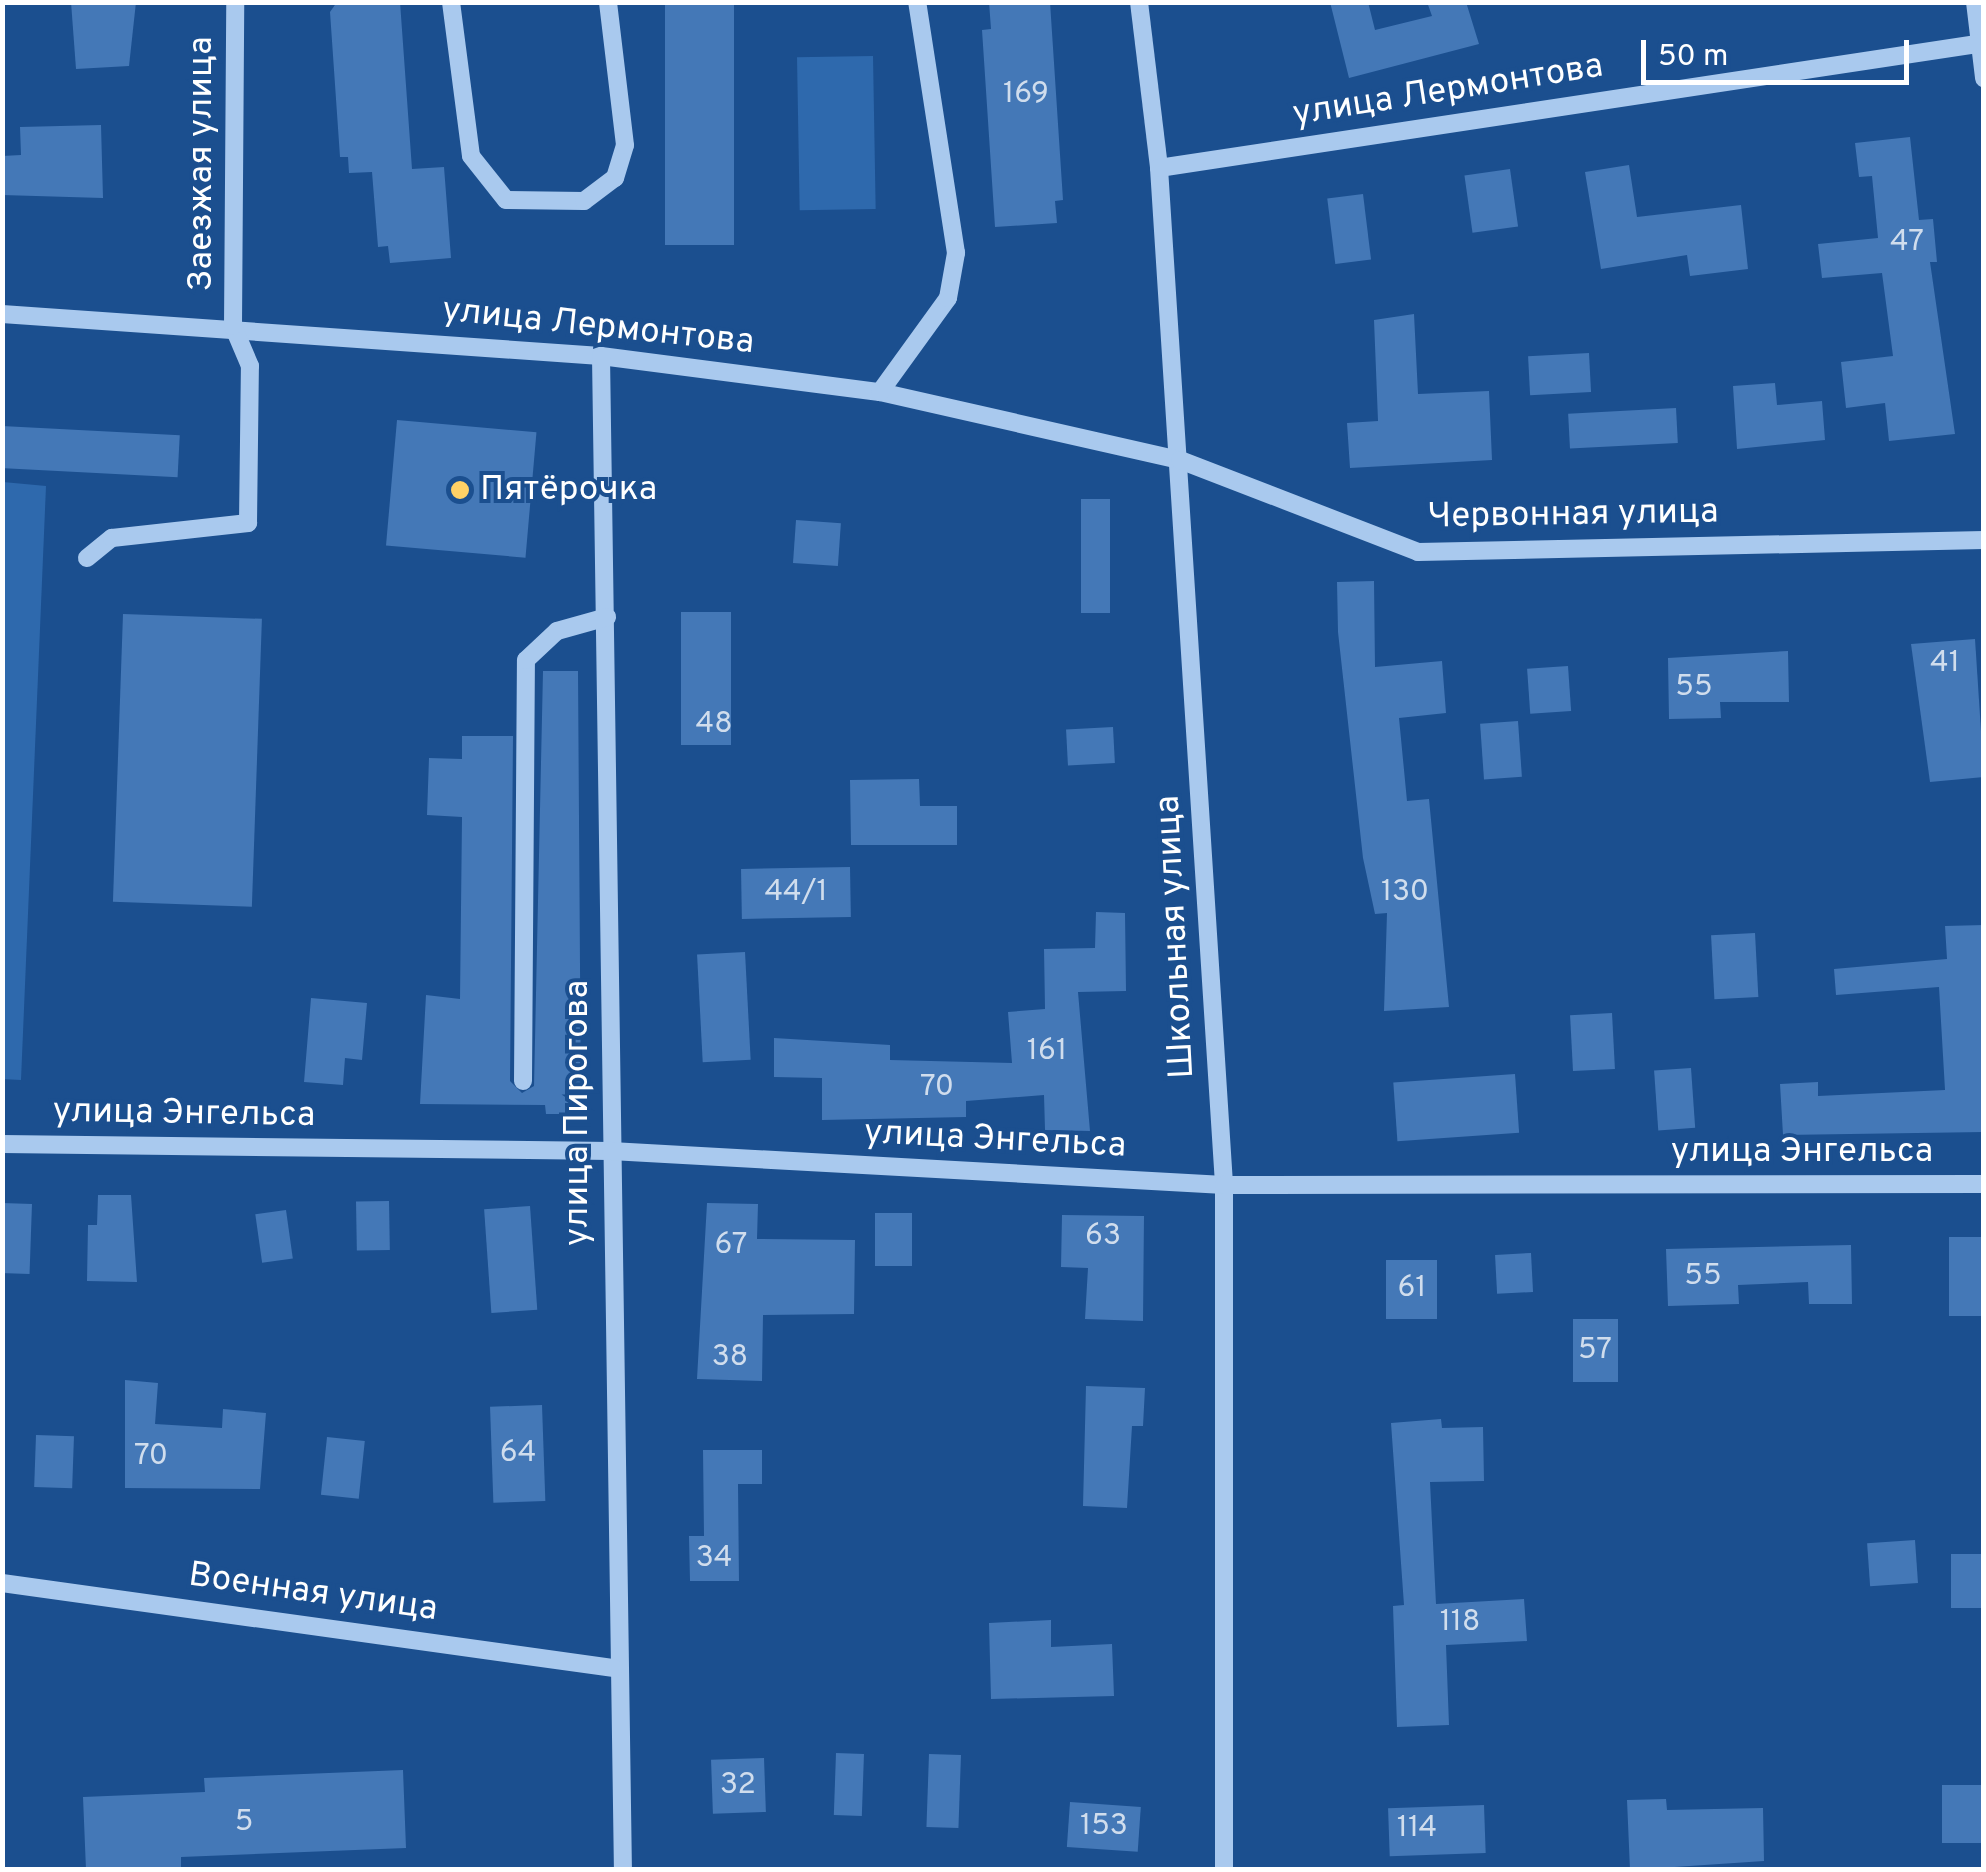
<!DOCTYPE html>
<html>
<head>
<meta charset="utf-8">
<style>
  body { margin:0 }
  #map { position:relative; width:1986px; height:1872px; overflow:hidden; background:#1b4f8f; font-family:Overpass,sans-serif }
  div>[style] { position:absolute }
  .green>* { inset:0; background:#2e69ad; transform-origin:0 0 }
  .building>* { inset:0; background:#4478b7; transform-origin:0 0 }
  .minor>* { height:18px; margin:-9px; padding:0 9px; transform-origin:9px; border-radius:9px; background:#a9c9ee }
  .dots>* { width:28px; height:28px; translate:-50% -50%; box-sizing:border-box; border:5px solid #1b4f8f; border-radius:50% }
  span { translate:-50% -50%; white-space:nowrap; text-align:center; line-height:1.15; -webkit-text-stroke:8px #1b4f8f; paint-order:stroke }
  .number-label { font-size:30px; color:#d0dded }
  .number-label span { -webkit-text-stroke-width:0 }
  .street-label { font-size:35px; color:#fff }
  .poi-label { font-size:35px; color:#fff }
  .left { translate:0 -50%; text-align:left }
  .frame { position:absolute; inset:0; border:5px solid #fff; pointer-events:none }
  .scale { position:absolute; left:1641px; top:40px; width:268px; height:45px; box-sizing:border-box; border:5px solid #fff; border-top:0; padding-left:12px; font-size:30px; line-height:35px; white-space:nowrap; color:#fff; -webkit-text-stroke:8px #1b4f8f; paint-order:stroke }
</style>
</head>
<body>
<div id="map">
  <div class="green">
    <div style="left:873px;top:56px;width:153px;height:76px;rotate:89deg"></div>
    <div style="clip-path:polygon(3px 482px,46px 486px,21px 1080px,2px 1079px)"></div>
  </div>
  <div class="building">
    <div style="clip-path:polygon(71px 2px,136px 2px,129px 66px,76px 69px)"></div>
    <div style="clip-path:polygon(337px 2px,400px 2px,412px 169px,444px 167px,451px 258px,390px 263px,388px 246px,378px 247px,372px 172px,349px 173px,348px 157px,340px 157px,330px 12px)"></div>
    <div style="left:665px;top:2px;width:69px;height:243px"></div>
    <div style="clip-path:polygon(989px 2px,1050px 2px,1063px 200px,1055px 201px,1057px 223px,995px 227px,982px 30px,991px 29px)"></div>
    <div style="clip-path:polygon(1330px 2px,1368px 2px,1375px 30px,1432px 16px,1427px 2px,1466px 2px,1479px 44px,1349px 78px)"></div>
    <div style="clip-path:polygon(101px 125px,103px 198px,2px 195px,2px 156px,21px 155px,20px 127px)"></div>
    <div style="clip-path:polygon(1910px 137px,1919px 220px,1933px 219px,1937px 262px,1930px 262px,1955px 434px,1889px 441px,1885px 403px,1846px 408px,1841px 362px,1893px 356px,1882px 273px,1822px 278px,1818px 244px,1878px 238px,1872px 176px,1859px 177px,1855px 143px)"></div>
    <div style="clip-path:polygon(1629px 165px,1637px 217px,1741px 205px,1748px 269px,1690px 276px,1687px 255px,1601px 269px,1585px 172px)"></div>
    <div style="left:1510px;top:169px;width:58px;height:46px;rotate:82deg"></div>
    <div style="left:1363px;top:194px;width:66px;height:36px;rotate:83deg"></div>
    <div style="clip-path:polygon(1414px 314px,1418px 394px,1489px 391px,1492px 460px,1350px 468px,1347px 423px,1378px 421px,1374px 320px)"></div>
    <div style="left:1589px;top:353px;width:39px;height:61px;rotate:87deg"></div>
    <div style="clip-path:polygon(1775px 383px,1777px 405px,1822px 401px,1825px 440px,1737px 449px,1733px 386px)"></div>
    <div style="left:1676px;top:408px;width:35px;height:108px;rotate:87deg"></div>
    <div style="left:397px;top:420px;width:140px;height:126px;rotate:5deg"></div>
    <div style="left:2px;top:426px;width:178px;height:42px;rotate:3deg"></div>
    <div style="left:1081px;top:499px;width:29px;height:114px"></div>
    <div style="left:796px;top:520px;width:45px;height:43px;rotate:4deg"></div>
    <div style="clip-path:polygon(1374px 581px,1375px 667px,1442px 661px,1446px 713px,1399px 718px,1407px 801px,1429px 799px,1449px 1007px,1384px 1011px,1387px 913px,1375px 914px,1363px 858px,1338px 632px,1337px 582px)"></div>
    <div style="left:681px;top:612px;width:50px;height:133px"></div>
    <div style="left:123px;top:614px;width:139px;height:288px;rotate:2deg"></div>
    <div style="clip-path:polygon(1975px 639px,1984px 777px,1930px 782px,1911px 644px)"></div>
    <div style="clip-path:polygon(1788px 651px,1789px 702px,1720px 702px,1721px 718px,1669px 719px,1668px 658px)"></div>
    <div style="left:1568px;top:666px;width:45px;height:41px;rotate:86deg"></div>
    <div style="clip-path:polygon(543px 671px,578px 671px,581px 1114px,546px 1114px,545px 1105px,420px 1104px,426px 995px,460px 999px,462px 817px,427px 815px,429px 758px,462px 759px,462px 736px,513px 736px,510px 1081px,522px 1093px,534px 1086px)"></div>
    <div style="left:1518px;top:721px;width:56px;height:38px;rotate:86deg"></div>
    <div style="left:1113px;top:727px;width:36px;height:47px;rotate:87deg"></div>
    <div style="clip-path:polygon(919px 779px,920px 806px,957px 806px,957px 845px,851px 845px,850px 780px)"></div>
    <div style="left:850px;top:867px;width:50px;height:109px;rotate:89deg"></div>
    <div style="clip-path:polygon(1096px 912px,1125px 913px,1126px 991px,1078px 992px,1090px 1131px,1045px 1130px,1044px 1095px,966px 1101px,966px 1117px,822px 1120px,822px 1078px,774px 1077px,774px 1038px,890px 1045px,890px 1060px,1012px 1063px,1008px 1012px,1045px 1009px,1044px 949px,1095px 948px)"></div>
    <div style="clip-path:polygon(1984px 925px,1984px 1132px,1783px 1135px,1780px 1084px,1818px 1082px,1818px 1096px,1945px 1090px,1939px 987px,1836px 995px,1834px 969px,1947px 959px,1945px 926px)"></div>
    <div style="left:1755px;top:933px;width:64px;height:44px;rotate:87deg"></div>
    <div style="left:745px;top:952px;width:108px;height:48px;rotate:87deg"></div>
    <div style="clip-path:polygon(311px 998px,367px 1003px,362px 1060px,345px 1058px,343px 1085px,304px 1082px)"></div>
    <div style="left:1612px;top:1013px;width:56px;height:42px;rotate:87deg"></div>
    <div style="left:1691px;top:1068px;width:60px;height:37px;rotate:86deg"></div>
    <div style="left:1515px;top:1074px;width:59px;height:122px;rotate:86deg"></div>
    <div style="clip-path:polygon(98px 1195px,131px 1195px,137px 1282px,87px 1281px,88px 1225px,97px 1225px)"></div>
    <div style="left:389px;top:1201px;width:49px;height:33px;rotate:89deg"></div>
    <div style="left:2px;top:1203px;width:30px;height:70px;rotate:2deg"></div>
    <div style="clip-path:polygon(707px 1203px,758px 1204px,757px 1239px,855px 1240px,854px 1314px,763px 1315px,762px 1381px,697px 1379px)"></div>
    <div style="left:530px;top:1206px;width:104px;height:46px;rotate:86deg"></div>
    <div style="left:286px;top:1210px;width:49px;height:31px;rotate:82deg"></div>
    <div style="left:875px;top:1213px;width:37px;height:53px"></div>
    <div style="clip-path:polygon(1062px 1215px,1144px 1216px,1143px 1321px,1085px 1319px,1088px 1268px,1061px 1267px)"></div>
    <div style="left:1984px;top:1237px;width:79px;height:35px;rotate:90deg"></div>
    <div style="clip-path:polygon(1851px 1245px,1852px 1304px,1809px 1304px,1808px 1282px,1738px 1285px,1739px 1304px,1668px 1306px,1666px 1249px)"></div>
    <div style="left:1531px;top:1253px;width:39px;height:36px;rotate:87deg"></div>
    <div style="left:1386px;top:1260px;width:51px;height:59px"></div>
    <div style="left:1573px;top:1319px;width:45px;height:63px"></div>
    <div style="clip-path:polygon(125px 1380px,158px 1383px,155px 1424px,222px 1428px,223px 1409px,266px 1413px,260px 1489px,125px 1488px)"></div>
    <div style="clip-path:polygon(1086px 1386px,1145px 1388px,1143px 1426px,1132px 1426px,1127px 1508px,1083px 1506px)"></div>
    <div style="left:542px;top:1405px;width:96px;height:52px;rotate:88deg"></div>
    <div style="clip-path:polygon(1441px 1419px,1442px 1428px,1483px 1427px,1484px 1481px,1430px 1482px,1436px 1604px,1524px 1599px,1527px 1641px,1446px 1645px,1449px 1725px,1397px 1727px,1393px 1606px,1404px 1605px,1391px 1423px)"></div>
    <div style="left:36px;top:1435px;width:38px;height:52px;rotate:2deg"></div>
    <div style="left:327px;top:1437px;width:38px;height:58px;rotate:6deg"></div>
    <div style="clip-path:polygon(703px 1450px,762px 1450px,762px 1484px,738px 1484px,739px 1581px,690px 1581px,689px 1536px,704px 1536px)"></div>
    <div style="left:1915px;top:1540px;width:43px;height:48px;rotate:86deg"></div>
    <div style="left:1984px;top:1554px;width:54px;height:33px;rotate:90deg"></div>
    <div style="clip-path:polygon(1051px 1620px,1051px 1647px,1112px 1644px,1114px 1696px,991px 1699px,989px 1623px)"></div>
    <div style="left:836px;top:1753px;width:28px;height:62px;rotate:2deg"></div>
    <div style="left:929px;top:1754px;width:32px;height:73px;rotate:2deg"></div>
    <div style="left:764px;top:1758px;width:54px;height:53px;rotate:88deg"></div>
    <div style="clip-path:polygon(403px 1770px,406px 1848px,181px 1857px,181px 1870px,86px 1870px,83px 1797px,205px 1792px,204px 1778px)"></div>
    <div style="left:1984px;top:1785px;width:58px;height:42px;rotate:90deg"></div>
    <div style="clip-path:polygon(1666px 1799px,1667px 1810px,1763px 1808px,1764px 1861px,1630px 1870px,1627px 1800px)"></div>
    <div style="left:1070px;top:1802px;width:71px;height:45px;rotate:4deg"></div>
    <div style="left:1484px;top:1805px;width:48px;height:96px;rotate:88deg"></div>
  </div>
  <div class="minor">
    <div style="left:451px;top:2px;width:155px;rotate:82.6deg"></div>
    <div style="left:471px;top:156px;width:56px;rotate:51.5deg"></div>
    <div style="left:506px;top:200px;width:78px;rotate:0.7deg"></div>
    <div style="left:584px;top:201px;width:39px;rotate:-37deg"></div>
    <div style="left:615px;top:178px;width:34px;rotate:-73deg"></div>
    <div style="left:625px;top:145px;width:144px;rotate:-96.8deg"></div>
    <div style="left:1139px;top:2px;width:167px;rotate:83.1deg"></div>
    <div style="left:1159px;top:168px;width:1019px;rotate:86.34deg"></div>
    <div style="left:1224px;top:1185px;width:685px;rotate:90deg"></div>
    <div style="left:1975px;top:2px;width:77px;rotate:83.2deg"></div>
    <div style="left:1159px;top:168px;width:834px;rotate:-8.62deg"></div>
    <div style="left:2px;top:314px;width:600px;rotate:4.01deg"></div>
    <div style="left:601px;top:356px;width:281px;rotate:7.4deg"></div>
    <div style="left:880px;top:392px;width:308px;rotate:12.8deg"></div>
    <div style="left:1180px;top:460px;width:255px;rotate:21.1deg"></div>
    <div style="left:1418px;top:552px;width:566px;rotate:-1.21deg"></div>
    <div style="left:601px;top:356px;width:1514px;rotate:89.17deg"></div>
    <div style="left:880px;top:392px;width:116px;rotate:-54.1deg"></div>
    <div style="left:948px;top:298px;width:46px;rotate:-79.9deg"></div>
    <div style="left:956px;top:253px;width:254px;rotate:-98.8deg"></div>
    <div style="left:87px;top:558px;width:32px;rotate:-39deg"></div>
    <div style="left:112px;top:538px;width:137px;rotate:-6.3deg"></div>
    <div style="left:248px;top:523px;width:157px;rotate:-89.3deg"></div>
    <div style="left:250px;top:366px;width:43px;rotate:-113deg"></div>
    <div style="left:233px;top:326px;width:324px;rotate:-89.6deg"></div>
    <div style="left:523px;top:1081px;width:421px;rotate:-89.6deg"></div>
    <div style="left:526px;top:660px;width:42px;rotate:-43.1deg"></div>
    <div style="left:557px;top:631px;width:52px;rotate:-15.6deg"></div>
    <div style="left:2px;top:1144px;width:609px;rotate:0.66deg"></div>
    <div style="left:611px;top:1151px;width:614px;rotate:3.17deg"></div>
    <div style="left:1224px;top:1185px;width:760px;rotate:-0.08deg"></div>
    <div style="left:2px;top:1583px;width:618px;rotate:7.91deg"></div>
  </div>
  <div class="dots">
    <div style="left:460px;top:490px;background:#ffd166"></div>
  </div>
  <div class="number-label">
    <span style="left:1026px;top:95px">169</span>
    <span style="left:1907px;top:243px">47</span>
    <span style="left:1945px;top:664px">41</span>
    <span style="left:1694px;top:688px">55</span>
    <span style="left:714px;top:725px">48</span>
    <span style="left:796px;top:893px">44/1</span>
    <span style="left:1405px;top:893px">130</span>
    <span style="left:1047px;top:1052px">161</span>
    <span style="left:937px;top:1088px">70</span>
    <span style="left:1103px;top:1237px">63</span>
    <span style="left:731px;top:1246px">67</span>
    <span style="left:1703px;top:1277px">55</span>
    <span style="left:1412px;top:1289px">61</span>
    <span style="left:1595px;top:1351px">57</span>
    <span style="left:730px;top:1358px">38</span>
    <span style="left:518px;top:1454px">64</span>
    <span style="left:151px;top:1457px">70</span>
    <span style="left:714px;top:1559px">34</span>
    <span style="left:1460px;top:1623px">118</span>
    <span style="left:738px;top:1786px">32</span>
    <span style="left:244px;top:1823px">5</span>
    <span style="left:1104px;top:1827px">153</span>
    <span style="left:1417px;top:1829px">114</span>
  </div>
  <div class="street-label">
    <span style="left:1448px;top:91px;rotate:-9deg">улица Лермонтова</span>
    <span style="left:202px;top:164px;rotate:-90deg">Заезжая улица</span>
    <span style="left:598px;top:327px;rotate:6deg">улица Лермонтова</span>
    <span style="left:1573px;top:515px;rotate:-1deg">Червонная улица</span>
    <span style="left:1176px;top:937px;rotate:-93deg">Школьная улица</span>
    <span style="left:578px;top:1113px;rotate:-90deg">улица Пирогова</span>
    <span style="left:184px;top:1114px;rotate:1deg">улица Энгельса</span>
    <span style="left:995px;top:1140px;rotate:3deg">улица Энгельса</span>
    <span style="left:1802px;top:1152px">улица Энгельса</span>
    <span style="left:313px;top:1593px;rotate:8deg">Военная улица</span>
  </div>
  <div class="poi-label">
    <span class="left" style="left:480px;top:490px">Пятёрочка</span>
  </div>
  <div class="frame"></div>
  <div class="scale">50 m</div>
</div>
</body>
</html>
